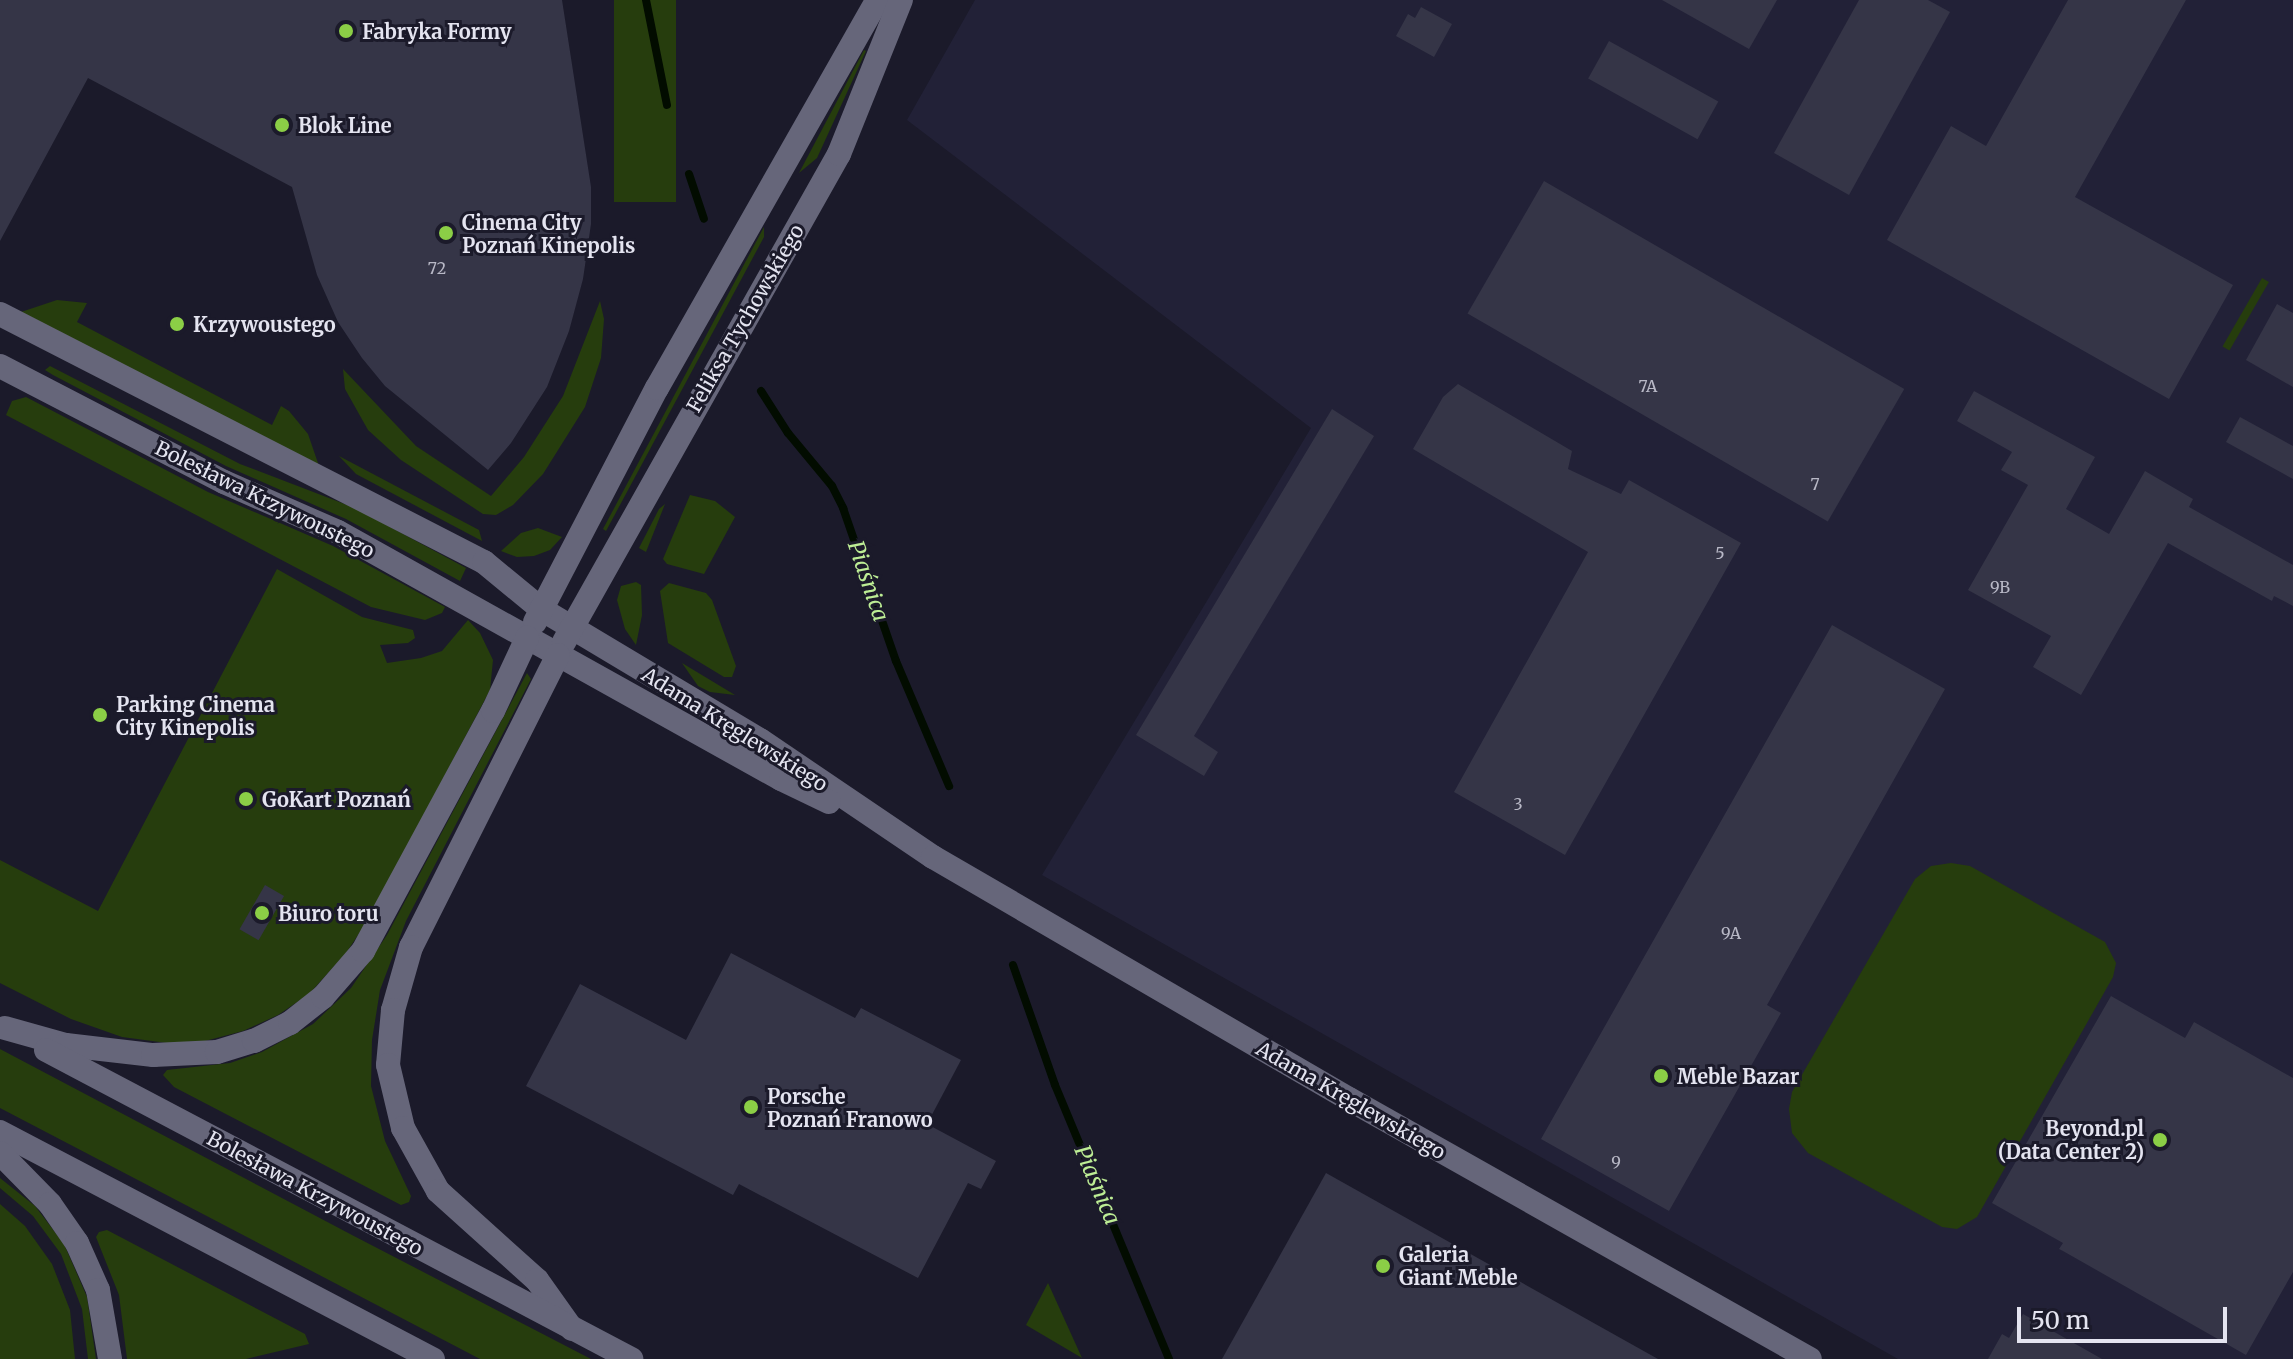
<!DOCTYPE html>
<html>
<head>
<meta charset="utf-8">
<style>
  body { margin:0 }
  #map { position:relative; width:2293px; height:1359px; overflow:hidden; background:#1b1a2a; font-family:Merriweather,serif }
  div>[style] { position:absolute }
  .built>* { inset:0; background:#222137 }
  .green>* { inset:0; background:#263d0d; transform-origin:0 0 }
  .stream>* { height:8px; margin:-4px; padding:0 4px; transform-origin:4px; border-radius:4px; background:#020c00 }
  .building>* { inset:0; background:#353547; transform-origin:0 0 }
  .street>* { height:24px; margin:-12px; padding:0 12px; transform-origin:12px; border-radius:12px; background:#66667a }
  .secondary>* { height:24px; margin:-12px; padding:0 12px; transform-origin:12px; border-radius:12px; background:#66667a }
  .dots>* { width:22px; height:22px; translate:-50% -50%; box-sizing:border-box; border:4px solid #1b1a2a; border-radius:50% }
  span { translate:-50% -50%; white-space:nowrap; text-align:center; line-height:1.15; -webkit-text-stroke:6px #1b1a2a; paint-order:stroke }
  .number-label { font-size:16px; color:#b8b8c6 }
  .number-label span { -webkit-text-stroke-width:0 }
  .poi-label { font-size:20px; color:#e4e4f0; font-weight:700 }
  .left { translate:0 -50%; text-align:left }
  .right { translate:-100% -50%; text-align:right }
  .street-label { font-size:20px; color:#e4e4f0 }
  .water-label { font-size:22px; color:#bded95; font-style:italic }
  .scale { position:absolute; left:2017px; top:1307px; width:210px; height:36px; box-sizing:border-box; border:4px solid #e4e4f0; border-top:0; padding-left:10px; font-size:24px; line-height:28px; white-space:nowrap; color:#e4e4f0; -webkit-text-stroke:6px #1b1a2a; paint-order:stroke }
</style>
</head>
<body>
<div id="map">
  <div class="built">
    <div style="clip-path:polygon(975px 0,2293px 0,2293px 1359px,1898px 1359px,1042px 875px,1311px 428px,907px 120px)"></div>
  </div>
  <div class="green">
    <div style="left:614px;top:0;width:62px;height:202px"></div>
    <div style="clip-path:polygon(864px 50px,866px 51px,817px 158px,799px 173px)"></div>
    <div style="clip-path:polygon(764px 227px,764px 237px,606px 531px,603px 529px)"></div>
    <div style="left:2262px;top:278px;width:8px;height:79px;rotate:30deg"></div>
    <div style="clip-path:polygon(57px 300px,87px 303px,77px 322px,272px 425px,281px 406px,289px 411px,308px 434px,319px 466px,21px 312px)"></div>
    <div style="clip-path:polygon(600px 301px,604px 319px,601px 358px,585px 407px,543px 474px,513px 505px,496px 515px,483px 514px,401px 460px,368px 430px,345px 389px,343px 369px,416px 446px,491px 496px,524px 457px,563px 396px)"></div>
    <div style="clip-path:polygon(50px 366px,240px 464px,355px 508px,466px 568px,460px 581px,346px 519px,226px 466px,53px 375px,45px 370px)"></div>
    <div style="clip-path:polygon(26px 397px,208px 492px,333px 546px,445px 607px,442px 613px,425px 620px,371px 607px,6px 415px,12px 401px)"></div>
    <div style="clip-path:polygon(339px 456px,479px 530px,482px 541px,356px 474px)"></div>
    <div style="clip-path:polygon(690px 495px,715px 501px,735px 517px,704px 574px,667px 564px,663px 559px)"></div>
    <div style="clip-path:polygon(665px 504px,646px 552px,639px 548px,659px 509px)"></div>
    <div style="clip-path:polygon(538px 528px,562px 537px,550px 550px,534px 556px,517px 557px,501px 551px,521px 533px)"></div>
    <div style="clip-path:polygon(277px 569px,362px 617px,413px 630px,415px 638px,408px 643px,380px 645px,387px 663px,421px 658px,442px 651px,468px 620px,480px 633px,493px 660px,490px 690px,368px 920px,346px 953px,309px 994px,278px 1015px,243px 1031px,205px 1041px,167px 1043px,122px 1037px,71px 1019px,0 983px,0 860px,98px 911px)"></div>
    <div style="clip-path:polygon(636px 582px,641px 585px,642px 615px,636px 645px,625px 629px,617px 600px,621px 586px)"></div>
    <div style="clip-path:polygon(669px 583px,706px 593px,712px 600px,736px 666px,732px 677px,724px 677px,668px 643px,660px 591px)"></div>
    <div style="clip-path:polygon(682px 663px,735px 695px,710px 692px,698px 686px)"></div>
    <div style="clip-path:polygon(527px 673px,531px 679px,406px 921px,380px 990px,372px 1040px,371px 1086px,385px 1141px,411px 1196px,409px 1202px,401px 1205px,174px 1087px,163px 1075px,167px 1070px,230px 1063px,262px 1052px,313px 1024px,351px 988px,387px 935px)"></div>
    <div style="clip-path:polygon(1951px 863px,1970px 866px,2105px 942px,2116px 963px,2113px 977px,1977px 1217px,1957px 1229px,1942px 1227px,1808px 1153px,1792px 1133px,1789px 1109px,1792px 1092px,1915px 879px,1931px 866px)"></div>
    <div style="clip-path:polygon(0 1049px,352px 1235px,591px 1359px,480px 1359px,0 1108px)"></div>
    <div style="clip-path:polygon(0 1178px,35px 1206px,64px 1244px,87px 1297px,96px 1359px,88px 1359px,82px 1309px,61px 1254px,33px 1216px,0 1188px)"></div>
    <div style="clip-path:polygon(0 1204px,25px 1226px,52px 1264px,70px 1310px,75px 1359px,0 1359px)"></div>
    <div style="clip-path:polygon(107px 1230px,305px 1334px,309px 1344px,246px 1359px,127px 1359px,119px 1295px,96px 1237px,99px 1232px)"></div>
    <div style="clip-path:polygon(1048px 1283px,1082px 1358px,1026px 1325px)"></div>
  </div>
  <div class="stream">
    <div style="left:646px;top:0;width:107px;rotate:78.7deg"></div>
    <div style="left:689px;top:174px;width:47px;rotate:71.6deg"></div>
    <div style="left:761px;top:391px;width:50px;rotate:57.3deg"></div>
    <div style="left:788px;top:433px;width:69px;rotate:50.3deg"></div>
    <div style="left:832px;top:486px;width:25px;rotate:63deg"></div>
    <div style="left:843px;top:508px;width:162px;rotate:70.9deg"></div>
    <div style="left:896px;top:661px;width:136px;rotate:67deg"></div>
    <div style="left:1013px;top:965px;width:127px;rotate:70.7deg"></div>
    <div style="left:1055px;top:1085px;width:297px;rotate:67.4deg"></div>
  </div>
  <div class="building">
    <div style="clip-path:polygon(0 0,562px 0,591px 187px,591px 224px,583px 279px,569px 331px,547px 387px,511px 443px,488px 470px,385px 386px,362px 358px,338px 322px,317px 275px,292px 187px,88px 78px,0 241px)"></div>
    <div style="clip-path:polygon(1662px 0,1777px 0,1749px 49px)"></div>
    <div style="clip-path:polygon(1859px 0,1928px 0,1950px 12px,1849px 195px,1774px 153px)"></div>
    <div style="clip-path:polygon(2068px 0,2186px 0,2075px 197px,2233px 285px,2169px 399px,1887px 240px,1951px 126px,1986px 146px)"></div>
    <div style="clip-path:polygon(1421px 7px,1452px 24px,1434px 57px,1396px 36px,1408px 14px,1415px 18px)"></div>
    <div style="left:1609px;top:41px;width:125px;height:43px;rotate:29deg"></div>
    <div style="left:1544px;top:181px;width:416px;height:153px;rotate:30deg"></div>
    <div style="clip-path:polygon(2277px 304px,2293px 313px,2293px 387px,2246px 360px)"></div>
    <div style="clip-path:polygon(1458px 384px,1572px 451px,1568px 469px,1621px 494px,1629px 480px,1741px 543px,1565px 855px,1454px 792px,1588px 552px,1413px 449px,1443px 397px)"></div>
    <div style="clip-path:polygon(1974px 391px,2095px 457px,2066px 509px,2109px 534px,2145px 471px,2193px 499px,2189px 507px,2293px 565px,2293px 606px,2274px 596px,2272px 601px,2168px 543px,2081px 695px,2033px 667px,2051px 636px,1968px 590px,2028px 485px,2001px 470px,2012px 452px,1957px 421px)"></div>
    <div style="clip-path:polygon(1332px 409px,1374px 436px,1194px 736px,1218px 752px,1204px 776px,1136px 735px)"></div>
    <div style="clip-path:polygon(2240px 417px,2293px 446px,2293px 479px,2226px 442px)"></div>
    <div style="clip-path:polygon(1832px 625px,1945px 689px,1767px 1005px,1781px 1013px,1669px 1211px,1541px 1139px)"></div>
    <div style="left:265px;top:885px;width:22px;height:51px;rotate:30deg"></div>
    <div style="clip-path:polygon(731px 953px,855px 1018px,861px 1008px,961px 1060px,927px 1124px,996px 1161px,981px 1189px,968px 1183px,918px 1278px,739px 1184px,733px 1195px,526px 1086px,580px 984px,686px 1040px)"></div>
    <div style="clip-path:polygon(2111px 996px,2185px 1038px,2194px 1022px,2293px 1078px,2293px 1272px,2246px 1355px,2063px 1251px,2059px 1249px,2063px 1243px,1992px 1203px)"></div>
    <div style="clip-path:polygon(1326px 1173px,1658px 1359px,1222px 1359px)"></div>
    <div style="clip-path:polygon(2023px 1314px,2102px 1359px,1988px 1359px,2002px 1334px,2009px 1338px)"></div>
  </div>
  <div class="street">
    <div style="left:0;top:314px;width:544px;rotate:27.13deg"></div>
    <div style="left:484px;top:562px;width:74px;rotate:39.5deg"></div>
    <div style="left:541px;top:609px;width:255px;rotate:30.9deg"></div>
    <div style="left:760px;top:740px;width:209px;rotate:34.1deg"></div>
    <div style="left:933px;top:857px;width:481px;rotate:30.2deg"></div>
    <div style="left:1349px;top:1099px;width:529px;rotate:29.42deg"></div>
    <div style="left:0;top:366px;width:252px;rotate:27.4deg"></div>
    <div style="left:224px;top:482px;width:124px;rotate:23.7deg"></div>
    <div style="left:338px;top:532px;width:507px;rotate:29.14deg"></div>
    <div style="left:781px;top:779px;width:53px;rotate:25.6deg"></div>
    <div style="left:535px;top:622px;width:264px;rotate:-62.5deg"></div>
    <div style="left:657px;top:388px;width:446px;rotate:-60.4deg"></div>
    <div style="left:564px;top:642px;width:560px;rotate:-60.6deg"></div>
    <div style="left:839px;top:154px;width:166px;rotate:-68.1deg"></div>
  </div>
  <div class="secondary">
    <div style="left:558px;top:655px;width:327px;rotate:116.7deg"></div>
    <div style="left:411px;top:947px;width:66px;rotate:105.9deg"></div>
    <div style="left:393px;top:1010px;width:55px;rotate:95.2deg"></div>
    <div style="left:388px;top:1065px;width:65px;rotate:76.6deg"></div>
    <div style="left:403px;top:1128px;width:72px;rotate:60.9deg"></div>
    <div style="left:438px;top:1191px;width:133px;rotate:42deg"></div>
    <div style="left:537px;top:1280px;width:60px;rotate:54.5deg"></div>
    <div style="left:5px;top:1028px;width:63px;rotate:15.6deg"></div>
    <div style="left:66px;top:1045px;width:88px;rotate:6.6deg"></div>
    <div style="left:153px;top:1055px;width:64px;rotate:-2.7deg"></div>
    <div style="left:217px;top:1052px;width:39px;rotate:-17deg"></div>
    <div style="left:254px;top:1041px;width:40px;rotate:-26.6deg"></div>
    <div style="left:290px;top:1023px;width:42px;rotate:-38.2deg"></div>
    <div style="left:323px;top:997px;width:61px;rotate:-49deg"></div>
    <div style="left:363px;top:951px;width:273px;rotate:-61.6deg"></div>
    <div style="left:493px;top:711px;width:81px;rotate:-65deg"></div>
    <div style="left:46px;top:1050px;width:662px;rotate:27.84deg"></div>
    <div style="left:0;top:1132px;width:489px;rotate:27.7deg"></div>
    <div style="left:0;top:1153px;width:71px;rotate:45.6deg"></div>
    <div style="left:50px;top:1204px;width:47px;rotate:55.3deg"></div>
    <div style="left:77px;top:1243px;width:51px;rotate:65.9deg"></div>
    <div style="left:98px;top:1290px;width:70px;rotate:80.1deg"></div>
  </div>
  <div class="dots">
    <div style="left:346px;top:31px;background:#8bce46"></div>
    <div style="left:282px;top:125px;background:#8bce46"></div>
    <div style="left:446px;top:233px;background:#8bce46"></div>
    <div style="left:177px;top:324px;background:#8bce46"></div>
    <div style="left:100px;top:715px;background:#8bce46"></div>
    <div style="left:246px;top:799px;background:#8bce46"></div>
    <div style="left:262px;top:913px;background:#8bce46"></div>
    <div style="left:1661px;top:1076px;background:#8bce46"></div>
    <div style="left:751px;top:1107px;background:#8bce46"></div>
    <div style="left:2160px;top:1140px;background:#8bce46"></div>
    <div style="left:1383px;top:1266px;background:#8bce46"></div>
  </div>
  <div class="number-label">
    <span style="left:437px;top:268px">72</span>
    <span style="left:1648px;top:386px">7A</span>
    <span style="left:1815px;top:484px">7</span>
    <span style="left:1720px;top:553px">5</span>
    <span style="left:2000px;top:587px">9B</span>
    <span style="left:1518px;top:804px">3</span>
    <span style="left:1731px;top:933px">9A</span>
    <span style="left:1616px;top:1162px">9</span>
  </div>
  <div class="poi-label">
    <span class="left" style="left:362px;top:31px">Fabryka Formy</span>
    <span class="left" style="left:298px;top:125px">Blok Line</span>
    <span class="left" style="left:462px;top:234px">Cinema City<br>Poznań Kinepolis</span>
    <span class="left" style="left:193px;top:324px">Krzywoustego</span>
    <span class="left" style="left:116px;top:716px">Parking Cinema<br>City Kinepolis</span>
    <span class="left" style="left:262px;top:799px">GoKart Poznań</span>
    <span class="left" style="left:278px;top:913px">Biuro toru</span>
    <span class="left" style="left:1677px;top:1076px">Meble Bazar</span>
    <span class="left" style="left:767px;top:1108px">Porsche<br>Poznań Franowo</span>
    <span class="right" style="left:2144px;top:1140px">Beyond.pl<br>(Data Center 2)</span>
    <span class="left" style="left:1399px;top:1266px">Galeria<br>Giant Meble</span>
  </div>
  <div class="street-label">
    <span style="left:745px;top:318px;rotate:-60deg">Feliksa Tychowskiego</span>
    <span style="left:265px;top:499px;rotate:26deg">Bolesława Krzywoustego</span>
    <span style="left:735px;top:729px;rotate:32deg">Adama Kręglewskiego</span>
    <span style="left:1351px;top:1100px;rotate:30deg">Adama Kręglewskiego</span>
    <span style="left:315px;top:1193px;rotate:28deg">Bolesława Krzywoustego</span>
  </div>
  <div class="water-label">
    <span style="left:868px;top:581px;rotate:71deg">Piaśnica</span>
    <span style="left:1097px;top:1185px;rotate:67deg">Piaśnica</span>
  </div>
  <div class="scale">50 m</div>
</div>
</body>
</html>
